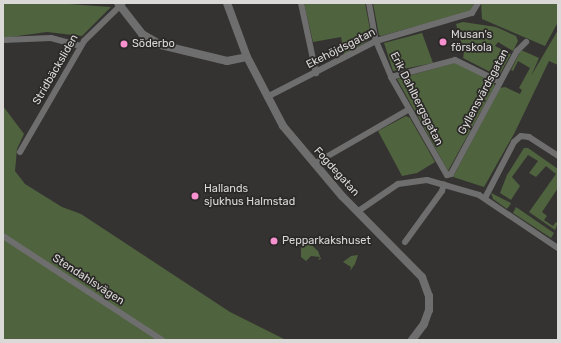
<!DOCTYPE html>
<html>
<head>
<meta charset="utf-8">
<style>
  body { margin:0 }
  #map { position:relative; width:561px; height:343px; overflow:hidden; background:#353331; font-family:Rubik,sans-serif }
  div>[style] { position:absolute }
  .green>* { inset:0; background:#4f633e }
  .minor>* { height:6px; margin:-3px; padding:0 3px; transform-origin:3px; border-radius:3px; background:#6f6e6e }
  .tertiary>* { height:8px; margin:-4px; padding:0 4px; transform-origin:4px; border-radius:4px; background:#6f6e6e }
  .dots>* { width:11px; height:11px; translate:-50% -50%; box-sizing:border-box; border:2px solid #2b2927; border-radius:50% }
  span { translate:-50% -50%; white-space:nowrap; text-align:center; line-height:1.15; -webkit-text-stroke:3.5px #2b2927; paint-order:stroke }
  .poi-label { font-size:11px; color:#dbd9d8 }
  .left { translate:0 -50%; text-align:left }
  .street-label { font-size:11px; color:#dbd9d8 }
  .frame { position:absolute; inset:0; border:4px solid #dbd9d8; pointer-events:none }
</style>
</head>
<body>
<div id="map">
  <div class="green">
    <div style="clip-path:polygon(3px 3px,55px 3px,111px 7px,82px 36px,47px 32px,3px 38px)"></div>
    <div style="clip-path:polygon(304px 3px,365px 3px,371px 35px,369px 40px,344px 55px,341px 37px,313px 42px)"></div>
    <div style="clip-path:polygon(373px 3px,474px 3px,471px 11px,381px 36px,379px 35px)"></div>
    <div style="clip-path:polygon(481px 3px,558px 3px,558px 22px,545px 46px,482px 19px)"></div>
    <div style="clip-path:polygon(463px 22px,496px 27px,516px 36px,518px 41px,513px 51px,498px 42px,495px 46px,511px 54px,500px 74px,496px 75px,463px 58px,464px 52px,456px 24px)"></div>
    <div style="clip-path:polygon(558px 30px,558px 65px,549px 61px,515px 132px,484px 187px,453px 177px,500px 88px,505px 87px,520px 94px,522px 90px,519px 88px,530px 68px,518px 61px,513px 71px,511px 70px,521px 50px,539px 58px,531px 76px)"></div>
    <div style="clip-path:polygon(422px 33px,433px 63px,393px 71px,384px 43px)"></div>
    <div style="clip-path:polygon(458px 62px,493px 81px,495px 86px,448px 171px,397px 79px)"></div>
    <div style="clip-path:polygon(3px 106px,24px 134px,17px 149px,15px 171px,25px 184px,62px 207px,81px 214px,230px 312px,286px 340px,3px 340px)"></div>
    <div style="clip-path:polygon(406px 116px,410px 118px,435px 162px,417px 173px,402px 176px,378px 131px)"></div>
    <div style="clip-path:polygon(524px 148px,528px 148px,558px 169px,558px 188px,542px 212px,547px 216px,544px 220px,553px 226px,556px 222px,558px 223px,555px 230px,529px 212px,556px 174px,546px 166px,536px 177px,529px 173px,538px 161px,528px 155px,512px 177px,520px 186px,511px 200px,500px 193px,507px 175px)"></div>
    <div style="clip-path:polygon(491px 193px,511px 203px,510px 205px,507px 209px,493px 199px)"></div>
    <div style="clip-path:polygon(516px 207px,554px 233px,551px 238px,513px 213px)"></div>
    <div style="clip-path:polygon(306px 240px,318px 251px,321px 259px,318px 260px,320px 257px,311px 256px,306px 261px,301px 257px,301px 246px)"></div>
    <div style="clip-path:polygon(358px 255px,355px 264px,350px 271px,351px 267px,343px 262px,351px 256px)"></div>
  </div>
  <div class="minor">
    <div style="left:301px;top:3px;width:72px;rotate:77.9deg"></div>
    <div style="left:369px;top:3px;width:39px;rotate:80deg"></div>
    <div style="left:376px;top:41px;width:39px;rotate:67deg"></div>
    <div style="left:391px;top:77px;width:113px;rotate:60.3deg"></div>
    <div style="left:447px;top:175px;width:4px;rotate:-14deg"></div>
    <div style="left:451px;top:174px;width:140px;rotate:-61.8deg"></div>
    <div style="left:517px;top:51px;width:13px;rotate:-45deg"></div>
    <div style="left:3px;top:40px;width:48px;rotate:-2.4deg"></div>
    <div style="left:51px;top:38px;width:30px;rotate:15deg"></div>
    <div style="left:391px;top:77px;width:66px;rotate:-14.9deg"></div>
    <div style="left:455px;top:60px;width:50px;rotate:26.1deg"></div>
    <div style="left:267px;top:97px;width:123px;rotate:-27.2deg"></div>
    <div style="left:376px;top:41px;width:100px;rotate:-16.3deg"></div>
    <div style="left:472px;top:13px;width:12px;rotate:-59deg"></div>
    <div style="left:20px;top:152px;width:128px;rotate:-60deg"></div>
    <div style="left:84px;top:41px;width:54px;rotate:-44.3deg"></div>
    <div style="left:314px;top:164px;width:108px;rotate:-29.9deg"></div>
    <div style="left:485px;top:198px;width:63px;rotate:-62.6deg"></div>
    <div style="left:514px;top:142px;width:9px;rotate:-41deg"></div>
    <div style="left:521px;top:136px;width:8px;rotate:7deg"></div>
    <div style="left:529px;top:137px;width:35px;rotate:33deg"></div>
    <div style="left:357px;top:212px;width:50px;rotate:-34.3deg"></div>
    <div style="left:398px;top:184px;width:29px;rotate:-8deg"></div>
    <div style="left:427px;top:180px;width:54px;rotate:16.1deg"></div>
    <div style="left:479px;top:195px;width:95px;rotate:33.9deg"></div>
    <div style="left:3px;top:236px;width:190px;rotate:33.2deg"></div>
    <div style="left:405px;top:242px;width:63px;rotate:-54deg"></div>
    <div style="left:442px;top:191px;width:7px;rotate:-74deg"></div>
  </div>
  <div class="tertiary">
    <div style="left:118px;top:3px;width:39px;rotate:52deg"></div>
    <div style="left:142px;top:34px;width:22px;rotate:30deg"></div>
    <div style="left:161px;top:45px;width:68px;rotate:13.6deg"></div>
    <div style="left:227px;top:61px;width:20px;rotate:-11deg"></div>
    <div style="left:227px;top:3px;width:58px;rotate:69.7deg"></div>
    <div style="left:247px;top:57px;width:78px;rotate:62.4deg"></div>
    <div style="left:283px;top:126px;width:92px;rotate:49.9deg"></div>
    <div style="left:342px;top:196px;width:114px;rotate:45.4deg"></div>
    <div style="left:422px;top:277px;width:20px;rotate:70deg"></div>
    <div style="left:429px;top:296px;width:14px;rotate:90deg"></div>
    <div style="left:429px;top:310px;width:15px;rotate:110deg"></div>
    <div style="left:424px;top:324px;width:20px;rotate:127deg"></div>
  </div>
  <div class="dots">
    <div style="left:443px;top:42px;background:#f690cf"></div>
    <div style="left:124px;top:44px;background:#f690cf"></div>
    <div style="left:195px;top:196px;background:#f690cf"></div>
    <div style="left:274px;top:241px;background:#f690cf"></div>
  </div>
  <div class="poi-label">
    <span class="left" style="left:451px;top:42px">Musan's<br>förskola</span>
    <span class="left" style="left:132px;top:44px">Söderbo</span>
    <span class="left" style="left:204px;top:196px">Hallands<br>sjukhus Halmstad</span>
    <span class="left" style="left:282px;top:241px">Pepparkakshuset</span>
  </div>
  <div class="street-label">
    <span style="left:341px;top:49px;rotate:-27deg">Ekehöjdsgatan</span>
    <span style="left:56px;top:70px;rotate:-60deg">Stridbäcksliden</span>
    <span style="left:484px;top:92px;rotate:-62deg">Gyllensvärdsgatan</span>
    <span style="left:416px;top:99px;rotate:63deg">Erik Dahlbergsgatan</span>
    <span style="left:336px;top:172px;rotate:48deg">Fogdegatan</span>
    <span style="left:88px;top:280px;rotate:33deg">Stendahlsvägen</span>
  </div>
  <div class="frame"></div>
</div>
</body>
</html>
